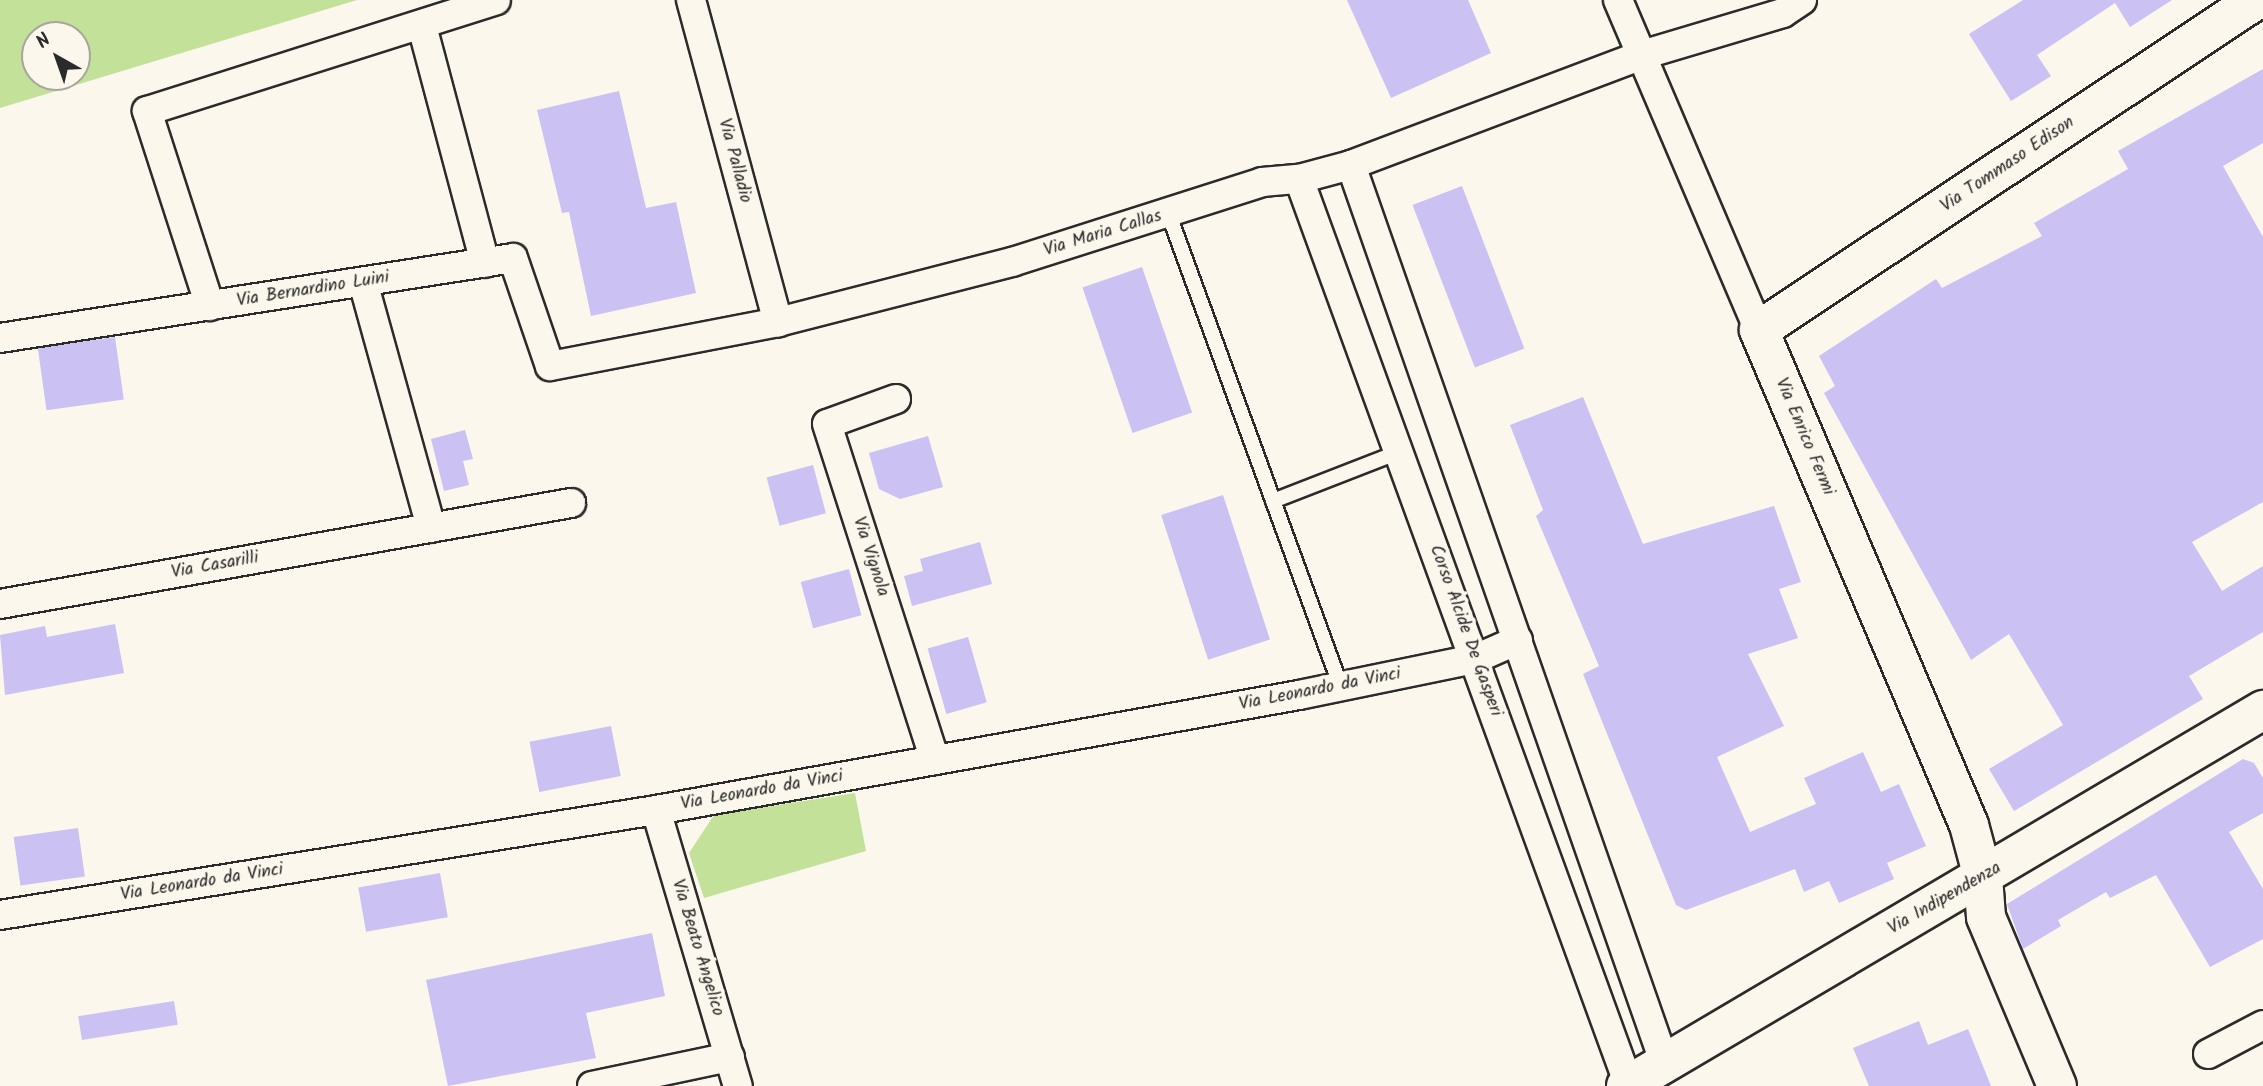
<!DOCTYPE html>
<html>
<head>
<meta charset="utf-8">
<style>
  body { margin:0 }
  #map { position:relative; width:2263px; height:1086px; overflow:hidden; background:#fbf7ec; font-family:Kalam,sans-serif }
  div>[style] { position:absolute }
  .green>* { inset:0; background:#c3e199 }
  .building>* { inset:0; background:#cbc1f3; transform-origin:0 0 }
  .roads { filter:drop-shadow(2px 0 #2b2b2b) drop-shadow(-2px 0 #2b2b2b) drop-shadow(0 2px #2b2b2b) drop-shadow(0 -2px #2b2b2b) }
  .lane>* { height:14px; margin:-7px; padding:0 7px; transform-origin:7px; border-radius:7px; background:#fbf7ec }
  .street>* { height:28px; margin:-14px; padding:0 14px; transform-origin:14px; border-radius:14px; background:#fbf7ec }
  .secondary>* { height:38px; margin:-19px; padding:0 19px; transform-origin:19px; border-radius:19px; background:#fbf7ec }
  span { translate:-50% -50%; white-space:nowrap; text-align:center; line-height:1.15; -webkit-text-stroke:7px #fbf7ec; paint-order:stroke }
  .street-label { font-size:18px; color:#2b2b2b }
  .north { position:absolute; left:21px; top:21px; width:70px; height:70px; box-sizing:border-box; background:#fbf7ec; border:2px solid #a8a59f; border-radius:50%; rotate:320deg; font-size:19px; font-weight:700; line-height:28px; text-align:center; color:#2b2b2b }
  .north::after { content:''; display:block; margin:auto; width:24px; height:32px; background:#2b2b2b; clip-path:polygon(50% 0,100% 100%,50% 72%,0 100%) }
</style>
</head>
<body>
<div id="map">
  <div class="green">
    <div style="clip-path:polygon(evenodd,0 0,357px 0,0 108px,0 0,35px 35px,77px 35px,77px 77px,35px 77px,35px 35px)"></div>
    <div style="clip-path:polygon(855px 793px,866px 851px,704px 898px,689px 853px,714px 815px)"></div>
  </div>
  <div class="building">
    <div style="clip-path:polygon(1347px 0,1468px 0,1491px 53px,1391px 98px)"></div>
    <div style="clip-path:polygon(2023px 0,2172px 0,2130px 27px,2115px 3px,2037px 55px,2051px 76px,2011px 101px,1969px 34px)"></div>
    <div style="clip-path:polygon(2263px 69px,2263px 143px,2223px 166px,2263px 237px,2263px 502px,2192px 542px,2222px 591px,2263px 566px,2263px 632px,2189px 676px,2203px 699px,2014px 811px,1989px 769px,2063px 725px,2009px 634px,1971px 660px,1824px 393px,1835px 386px,1819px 356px,1936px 279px,1942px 288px,2042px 236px,2034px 223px,2128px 169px,2118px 151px)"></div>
    <div style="clip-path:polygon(619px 91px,646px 208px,676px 202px,696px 293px,591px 316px,569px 212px,562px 213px,537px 110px)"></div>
    <div style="left:1462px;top:186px;width:174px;height:53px;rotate:69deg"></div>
    <div style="left:1142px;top:267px;width:154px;height:63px;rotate:71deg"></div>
    <div style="left:115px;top:337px;width:63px;height:78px;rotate:82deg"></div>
    <div style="clip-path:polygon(1583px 397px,1643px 544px,1774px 506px,1801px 582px,1779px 589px,1798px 638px,1748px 654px,1784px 726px,1717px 757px,1750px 832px,1816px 804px,1804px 778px,1863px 752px,1881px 792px,1899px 784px,1926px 846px,1887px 863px,1894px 879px,1839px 903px,1829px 881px,1804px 892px,1795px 869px,1686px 910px,1676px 905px,1583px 674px,1599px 666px,1536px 516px,1543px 510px,1510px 425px)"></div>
    <div style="clip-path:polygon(465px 430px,473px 459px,463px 461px,469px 485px,444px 491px,431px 439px)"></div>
    <div style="clip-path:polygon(928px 436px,943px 487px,900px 499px,879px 489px,869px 453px)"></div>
    <div style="left:813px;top:465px;width:50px;height:48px;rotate:75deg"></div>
    <div style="left:1223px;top:495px;width:152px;height:65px;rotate:72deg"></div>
    <div style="clip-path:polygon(980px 542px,992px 584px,912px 606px,904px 576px,923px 571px,920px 559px)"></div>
    <div style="left:849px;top:569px;width:48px;height:50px;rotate:75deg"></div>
    <div style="clip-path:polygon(115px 624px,124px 673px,5px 695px,0 635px,45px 626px,47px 637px)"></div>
    <div style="left:968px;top:637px;width:68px;height:42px;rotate:74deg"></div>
    <div style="left:611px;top:726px;width:51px;height:83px;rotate:79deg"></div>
    <div style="clip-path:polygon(2243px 759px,2254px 763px,2263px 778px,2263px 813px,2229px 832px,2263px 889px,2263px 939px,2210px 967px,2156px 875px,2110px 898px,2106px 892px,2058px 920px,2061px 926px,2023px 949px,2007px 904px)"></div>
    <div style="left:78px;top:828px;width:49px;height:65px;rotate:82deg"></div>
    <div style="left:440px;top:873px;width:45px;height:83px;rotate:80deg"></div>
    <div style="clip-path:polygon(652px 933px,665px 996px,586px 1013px,596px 1058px,448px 1086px,426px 980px)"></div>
    <div style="left:174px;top:1001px;width:24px;height:97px;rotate:81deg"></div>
    <div style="clip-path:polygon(1919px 1021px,1928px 1045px,1968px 1029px,1991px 1086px,1869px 1086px,1853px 1048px)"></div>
  </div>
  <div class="roads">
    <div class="lane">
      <div style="left:1169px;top:215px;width:502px;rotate:69.98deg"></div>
      <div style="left:1273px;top:501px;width:135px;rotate:-21.3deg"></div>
    </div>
    <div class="street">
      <div style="left:691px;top:0;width:334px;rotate:74.9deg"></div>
      <div style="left:1618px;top:0;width:359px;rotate:66.9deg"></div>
      <div style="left:422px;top:26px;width:245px;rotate:75.1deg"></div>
      <div style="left:1351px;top:165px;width:952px;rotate:70.75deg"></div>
      <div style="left:1299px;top:179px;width:964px;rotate:69.99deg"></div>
      <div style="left:363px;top:282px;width:255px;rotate:74.5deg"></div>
      <div style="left:210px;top:306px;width:205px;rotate:-107.9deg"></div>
      <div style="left:147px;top:111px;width:366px;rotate:-17.6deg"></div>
      <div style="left:0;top:338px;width:519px;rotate:-8.86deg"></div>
      <div style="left:513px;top:258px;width:114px;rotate:71.1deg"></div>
      <div style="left:550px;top:366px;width:232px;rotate:-10.9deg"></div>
      <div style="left:778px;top:322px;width:242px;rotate:-14.4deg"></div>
      <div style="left:1012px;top:262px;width:262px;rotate:-17.7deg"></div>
      <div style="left:1262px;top:182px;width:37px;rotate:-5deg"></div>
      <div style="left:1299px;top:179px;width:54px;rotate:-15.1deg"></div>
      <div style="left:1351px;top:165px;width:311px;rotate:-20.7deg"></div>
      <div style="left:1642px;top:55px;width:147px;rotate:-16.6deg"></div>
      <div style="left:1783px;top:13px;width:23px;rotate:-34deg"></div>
      <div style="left:896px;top:399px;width:73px;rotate:160.1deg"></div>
      <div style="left:827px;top:424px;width:353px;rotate:72.2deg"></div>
      <div style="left:0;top:604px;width:580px;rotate:-10.03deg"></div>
      <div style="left:656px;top:810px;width:288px;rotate:73.5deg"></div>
      <div style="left:0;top:915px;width:664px;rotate:-9.09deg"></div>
      <div style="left:656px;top:810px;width:653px;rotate:-10.14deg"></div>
      <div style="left:1299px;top:695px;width:180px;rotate:-11.6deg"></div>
      <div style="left:1475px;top:659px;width:47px;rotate:-23.8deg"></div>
      <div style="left:2208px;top:1054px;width:62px;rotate:-27.8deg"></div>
      <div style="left:592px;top:1086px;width:141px;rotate:-11.9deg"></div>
    </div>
    <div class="secondary">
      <div style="left:1626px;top:1086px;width:740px;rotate:-30.55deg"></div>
      <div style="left:2057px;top:1086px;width:183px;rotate:-112.8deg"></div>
      <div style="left:1986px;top:917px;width:40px;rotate:-94.3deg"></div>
      <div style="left:1983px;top:877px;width:54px;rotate:-105.1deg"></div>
      <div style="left:1969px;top:825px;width:538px;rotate:-112.99deg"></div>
      <div style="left:1759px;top:330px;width:597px;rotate:-33.58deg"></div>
    </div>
  </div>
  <div class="street-label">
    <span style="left:734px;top:161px;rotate:75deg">Via Palladio</span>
    <span style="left:2008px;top:165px;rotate:-34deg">Via Tommaso Edison</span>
    <span style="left:1103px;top:234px;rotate:-17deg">Via Maria Callas</span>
    <span style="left:313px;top:290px;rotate:-9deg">Via Bernardino Luini</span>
    <span style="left:1804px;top:437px;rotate:67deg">Via Enrico Fermi</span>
    <span style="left:870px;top:557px;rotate:72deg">Via Vignola</span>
    <span style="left:215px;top:566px;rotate:-10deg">Via Casarilli</span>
    <span style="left:1465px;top:631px;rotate:70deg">Corso Alcide De Gasperi</span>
    <span style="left:1320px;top:690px;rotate:-11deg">Via Leonardo da Vinci</span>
    <span style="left:762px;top:791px;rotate:-10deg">Via Leonardo da Vinci</span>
    <span style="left:202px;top:883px;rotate:-9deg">Via Leonardo da Vinci</span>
    <span style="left:1945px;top:899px;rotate:-30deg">Via Indipendenza</span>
    <span style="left:697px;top:948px;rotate:73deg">Via Beato Angelico</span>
  </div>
  <div class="north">N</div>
</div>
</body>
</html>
